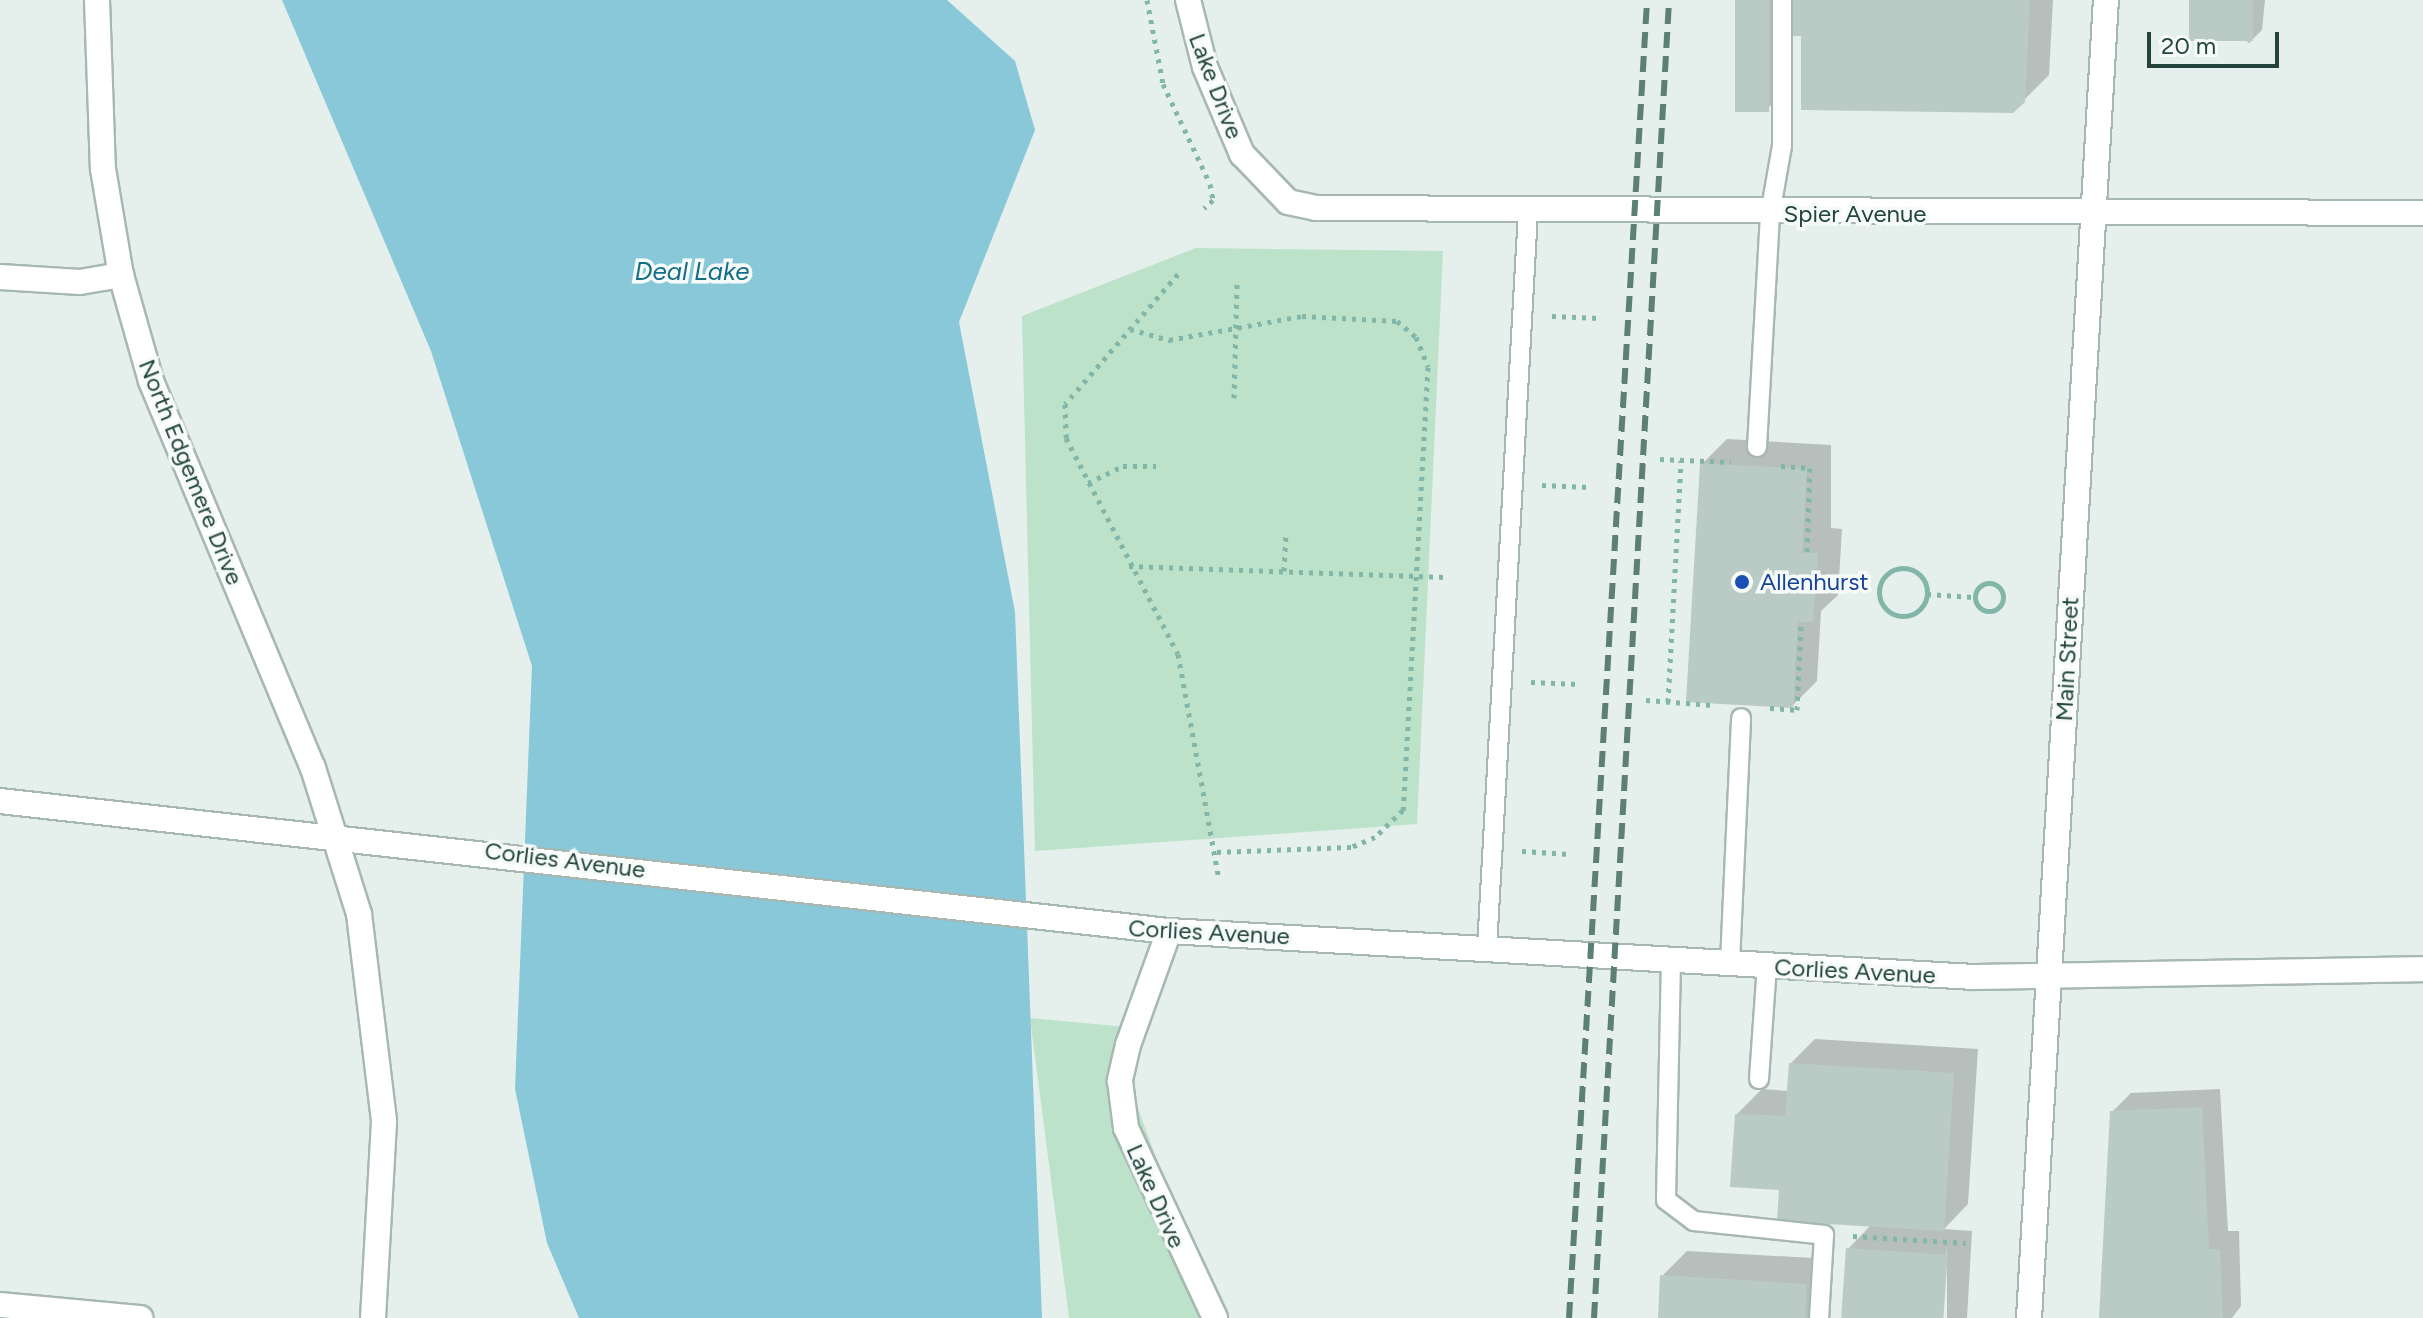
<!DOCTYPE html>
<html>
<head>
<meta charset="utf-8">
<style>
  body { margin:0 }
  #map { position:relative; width:2423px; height:1318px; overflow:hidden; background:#e5efeb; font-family:Figtree,sans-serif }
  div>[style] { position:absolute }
  .green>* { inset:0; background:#bce2c9 }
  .water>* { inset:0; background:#88c8d9 }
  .shadow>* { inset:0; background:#0003 }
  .building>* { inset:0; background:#bacbc5; transform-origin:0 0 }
  .path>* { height:5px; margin-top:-2.5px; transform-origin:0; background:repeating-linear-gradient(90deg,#82b6a9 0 4px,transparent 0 10px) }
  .path>.ring { margin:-2.5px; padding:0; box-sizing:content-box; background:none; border:5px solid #82b6a9; border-radius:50% }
  .roads { filter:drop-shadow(2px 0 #a7b8b3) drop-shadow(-2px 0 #a7b8b3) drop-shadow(0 2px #a7b8b3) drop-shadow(0 -2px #a7b8b3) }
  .lane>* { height:18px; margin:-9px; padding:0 9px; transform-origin:9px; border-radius:9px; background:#fff }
  .street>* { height:24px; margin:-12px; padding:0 12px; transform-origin:12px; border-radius:12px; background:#fff }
  .secondary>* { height:24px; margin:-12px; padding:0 12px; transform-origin:12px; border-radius:12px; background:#fff }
  .rail>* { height:6px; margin-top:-3px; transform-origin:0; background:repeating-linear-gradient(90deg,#5c7f78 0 16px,transparent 0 24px) }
  .dots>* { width:22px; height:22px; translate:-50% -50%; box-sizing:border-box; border:4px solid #f6fbf9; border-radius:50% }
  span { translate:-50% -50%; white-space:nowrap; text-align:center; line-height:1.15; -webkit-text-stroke:7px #f6fbf9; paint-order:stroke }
  .street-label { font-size:24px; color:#22443d }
  .transit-label { font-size:24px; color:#164399 }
  .left { translate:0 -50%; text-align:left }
  .water-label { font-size:26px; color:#146d87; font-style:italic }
  .scale { position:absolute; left:2147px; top:32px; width:132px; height:36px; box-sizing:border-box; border:4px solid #22443d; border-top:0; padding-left:10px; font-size:24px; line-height:28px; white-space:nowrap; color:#22443d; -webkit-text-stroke:6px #f6fbf9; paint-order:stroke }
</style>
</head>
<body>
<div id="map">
  <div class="green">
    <div style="clip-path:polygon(1196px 248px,1443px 251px,1417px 824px,1035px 851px,1022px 316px)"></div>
    <div style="clip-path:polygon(1030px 1018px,1148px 1029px,1126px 1076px,1215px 1318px,1069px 1318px)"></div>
  </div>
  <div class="water">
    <div style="clip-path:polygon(282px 0,947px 0,1015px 61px,1035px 130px,959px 322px,1015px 612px,1042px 1318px,579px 1318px,547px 1243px,515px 1089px,532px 666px,431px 351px)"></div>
  </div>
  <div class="shadow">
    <div style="clip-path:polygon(1737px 0,1781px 0,1779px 97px,1766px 110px)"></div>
    <div style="clip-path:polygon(1791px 0,2053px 0,2049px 75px,2023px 101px,1803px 34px)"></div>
    <div style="clip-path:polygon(2191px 0,2265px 0,2262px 30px,2249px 43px)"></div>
    <div style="clip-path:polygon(1727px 439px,1831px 445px,1831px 528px,1842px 529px,1838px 595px,1821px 611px,1817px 681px,1792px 706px,1702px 464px)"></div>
    <div style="clip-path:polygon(1815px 1039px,1978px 1049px,1968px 1204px,1944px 1229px,1972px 1231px,1967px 1318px,1947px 1318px,1947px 1245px,1943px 1318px,1843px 1318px,1848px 1249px,1871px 1225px,1781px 1188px,1737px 1114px,1762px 1089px,1789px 1091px,1790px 1064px)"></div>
    <div style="clip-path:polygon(2220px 1089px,2228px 1231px,2239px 1231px,2241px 1306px,2232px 1318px,2100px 1318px,2112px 1112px,2131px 1093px)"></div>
    <div style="clip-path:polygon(1687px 1251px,1831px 1259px,1827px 1318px,1660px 1318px,1662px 1276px)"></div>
  </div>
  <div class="building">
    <div style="left:1735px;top:0;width:34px;height:112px"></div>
    <div style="clip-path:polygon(1789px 0,2030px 0,2025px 102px,2013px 113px,1801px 110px,1801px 36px,1788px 36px)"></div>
    <div style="left:2189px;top:0;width:64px;height:41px"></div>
    <div style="clip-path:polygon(1700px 463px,1807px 469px,1802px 553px,1818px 553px,1813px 622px,1798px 622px,1793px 708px,1686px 702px)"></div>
    <div style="clip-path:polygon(1789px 1063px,1954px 1073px,1944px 1231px,1777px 1221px,1779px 1190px,1730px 1187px,1735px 1114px,1785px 1116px)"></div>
    <div style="clip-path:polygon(2202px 1107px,2209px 1249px,2220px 1249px,2223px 1318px,2099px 1318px,2110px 1111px)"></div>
    <div style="left:1846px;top:1248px;width:102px;height:70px;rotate:4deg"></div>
    <div style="clip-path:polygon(1660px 1275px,1807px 1284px,1805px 1318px,1658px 1318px)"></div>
  </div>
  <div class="path">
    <div style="left:1147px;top:0;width:86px;rotate:79.2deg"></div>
    <div style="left:1163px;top:84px;width:110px;rotate:64.8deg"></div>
    <div style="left:1210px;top:184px;width:16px;rotate:79deg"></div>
    <div style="left:1213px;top:200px;width:12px;rotate:138deg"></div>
    <div style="left:1178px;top:274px;width:172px;rotate:131deg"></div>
    <div style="left:1065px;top:404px;width:34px;rotate:88deg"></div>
    <div style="left:1066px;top:438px;width:243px;rotate:62.6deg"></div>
    <div style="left:1178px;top:654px;width:229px;rotate:79.7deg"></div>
    <div style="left:1552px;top:316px;width:47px;rotate:2.4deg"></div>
    <div style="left:1130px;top:329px;width:41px;rotate:15.8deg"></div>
    <div style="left:1169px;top:340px;width:135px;rotate:-10.2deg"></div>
    <div style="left:1302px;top:316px;width:95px;rotate:3deg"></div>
    <div style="left:1397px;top:321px;width:25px;rotate:40deg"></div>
    <div style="left:1416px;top:337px;width:32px;rotate:68deg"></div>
    <div style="left:1428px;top:367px;width:444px;rotate:93.2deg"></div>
    <div style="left:1403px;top:810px;width:39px;rotate:136deg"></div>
    <div style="left:1375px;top:837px;width:26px;rotate:157deg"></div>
    <div style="left:1351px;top:847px;width:137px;rotate:177.9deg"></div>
    <div style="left:1234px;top:398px;width:114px;rotate:-88.5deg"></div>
    <div style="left:1660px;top:459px;width:71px;rotate:2.4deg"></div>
    <div style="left:1781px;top:466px;width:29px;rotate:4deg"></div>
    <div style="left:1810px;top:468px;width:85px;rotate:92deg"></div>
    <div style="left:1088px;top:483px;width:39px;rotate:-26deg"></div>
    <div style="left:1123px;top:466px;width:33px"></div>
    <div style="left:1542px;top:485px;width:47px;rotate:2.4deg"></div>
    <div style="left:1129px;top:566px;width:317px;rotate:2deg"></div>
    <div class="ring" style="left:1879px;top:568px;width:43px;height:43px"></div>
    <div style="left:1284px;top:571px;width:38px;rotate:-87deg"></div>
    <div class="ring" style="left:1975px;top:583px;width:23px;height:23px"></div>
    <div style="left:1927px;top:594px;width:47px;rotate:3.7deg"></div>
    <div style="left:1531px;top:682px;width:47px;rotate:2.4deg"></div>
    <div style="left:1646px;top:700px;width:67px;rotate:4.3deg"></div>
    <div style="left:1668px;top:702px;width:242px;rotate:-86.9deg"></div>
    <div style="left:1770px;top:708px;width:27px;rotate:4deg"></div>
    <div style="left:1797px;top:710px;width:85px;rotate:-87.3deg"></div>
    <div style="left:1522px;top:851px;width:47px;rotate:3.7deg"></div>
    <div style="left:1853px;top:1236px;width:113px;rotate:3.5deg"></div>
  </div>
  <div class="roads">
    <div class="lane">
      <div style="left:1757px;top:447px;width:233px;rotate:-86.8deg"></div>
      <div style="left:1770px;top:214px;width:69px;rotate:-80deg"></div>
      <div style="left:1782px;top:146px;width:146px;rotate:-90deg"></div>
      <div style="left:1487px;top:948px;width:737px;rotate:-86.81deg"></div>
      <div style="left:1671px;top:960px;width:240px;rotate:91.2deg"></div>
      <div style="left:1666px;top:1200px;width:35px;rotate:37deg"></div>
      <div style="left:1694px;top:1221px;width:131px;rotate:6.1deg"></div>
      <div style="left:1824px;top:1235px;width:83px;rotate:93.4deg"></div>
      <div style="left:1730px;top:963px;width:245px;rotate:-87.4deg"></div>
      <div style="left:1759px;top:1079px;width:113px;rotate:-86deg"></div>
    </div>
    <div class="street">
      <div style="left:97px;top:0;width:169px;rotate:88deg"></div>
      <div style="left:103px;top:169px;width:108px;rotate:80.4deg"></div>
      <div style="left:121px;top:275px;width:110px;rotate:74.2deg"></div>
      <div style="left:151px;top:381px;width:420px;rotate:67.3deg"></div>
      <div style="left:313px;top:768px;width:153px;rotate:72.5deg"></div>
      <div style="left:359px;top:914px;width:209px;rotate:83.1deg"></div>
      <div style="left:384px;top:1122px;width:196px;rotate:93.2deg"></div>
      <div style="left:1188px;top:0;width:69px;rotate:75.8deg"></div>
      <div style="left:1205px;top:67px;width:95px;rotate:67deg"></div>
      <div style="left:1242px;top:154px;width:66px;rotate:46.2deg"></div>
      <div style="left:1288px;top:202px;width:29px;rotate:12deg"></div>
      <div style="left:1316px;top:208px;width:1107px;rotate:0.26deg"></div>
      <div style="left:0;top:277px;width:80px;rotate:3.6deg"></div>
      <div style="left:80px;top:282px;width:42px;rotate:-9.7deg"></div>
      <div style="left:1169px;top:931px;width:121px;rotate:109.8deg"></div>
      <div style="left:1128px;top:1045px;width:37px;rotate:103deg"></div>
      <div style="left:1120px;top:1081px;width:47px;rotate:82.7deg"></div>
      <div style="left:1126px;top:1128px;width:210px;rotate:64.9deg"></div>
      <div style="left:0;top:1305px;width:141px;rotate:5.3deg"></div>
    </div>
    <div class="secondary">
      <div style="left:0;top:801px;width:1176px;rotate:6.35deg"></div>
      <div style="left:1169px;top:931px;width:806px;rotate:3.27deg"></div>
      <div style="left:1974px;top:977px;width:449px;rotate:-1deg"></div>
      <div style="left:2029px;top:1318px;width:1320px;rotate:-86.66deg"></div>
    </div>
  </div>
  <div class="rail">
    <div style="left:1569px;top:1318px;width:1320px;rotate:-86.61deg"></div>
    <div style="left:1594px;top:1318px;width:1320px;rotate:-86.74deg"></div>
  </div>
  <div class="dots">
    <div style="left:1742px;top:582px;background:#1a4fb4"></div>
  </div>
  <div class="street-label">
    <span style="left:1216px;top:86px;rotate:69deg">Lake Drive</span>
    <span style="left:1855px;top:214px">Spier Avenue</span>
    <span style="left:191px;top:472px;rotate:68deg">North Edgemere Drive</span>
    <span style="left:2067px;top:659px;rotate:-87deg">Main Street</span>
    <span style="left:565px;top:860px;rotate:7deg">Corlies Avenue</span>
    <span style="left:1209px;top:932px;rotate:3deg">Corlies Avenue</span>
    <span style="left:1855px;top:971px;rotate:3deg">Corlies Avenue</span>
    <span style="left:1156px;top:1196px;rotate:66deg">Lake Drive</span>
  </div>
  <div class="transit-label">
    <span class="left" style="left:1760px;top:582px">Allenhurst</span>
  </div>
  <div class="water-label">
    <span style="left:692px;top:272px">Deal Lake</span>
  </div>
  <div class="scale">20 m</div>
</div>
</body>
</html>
